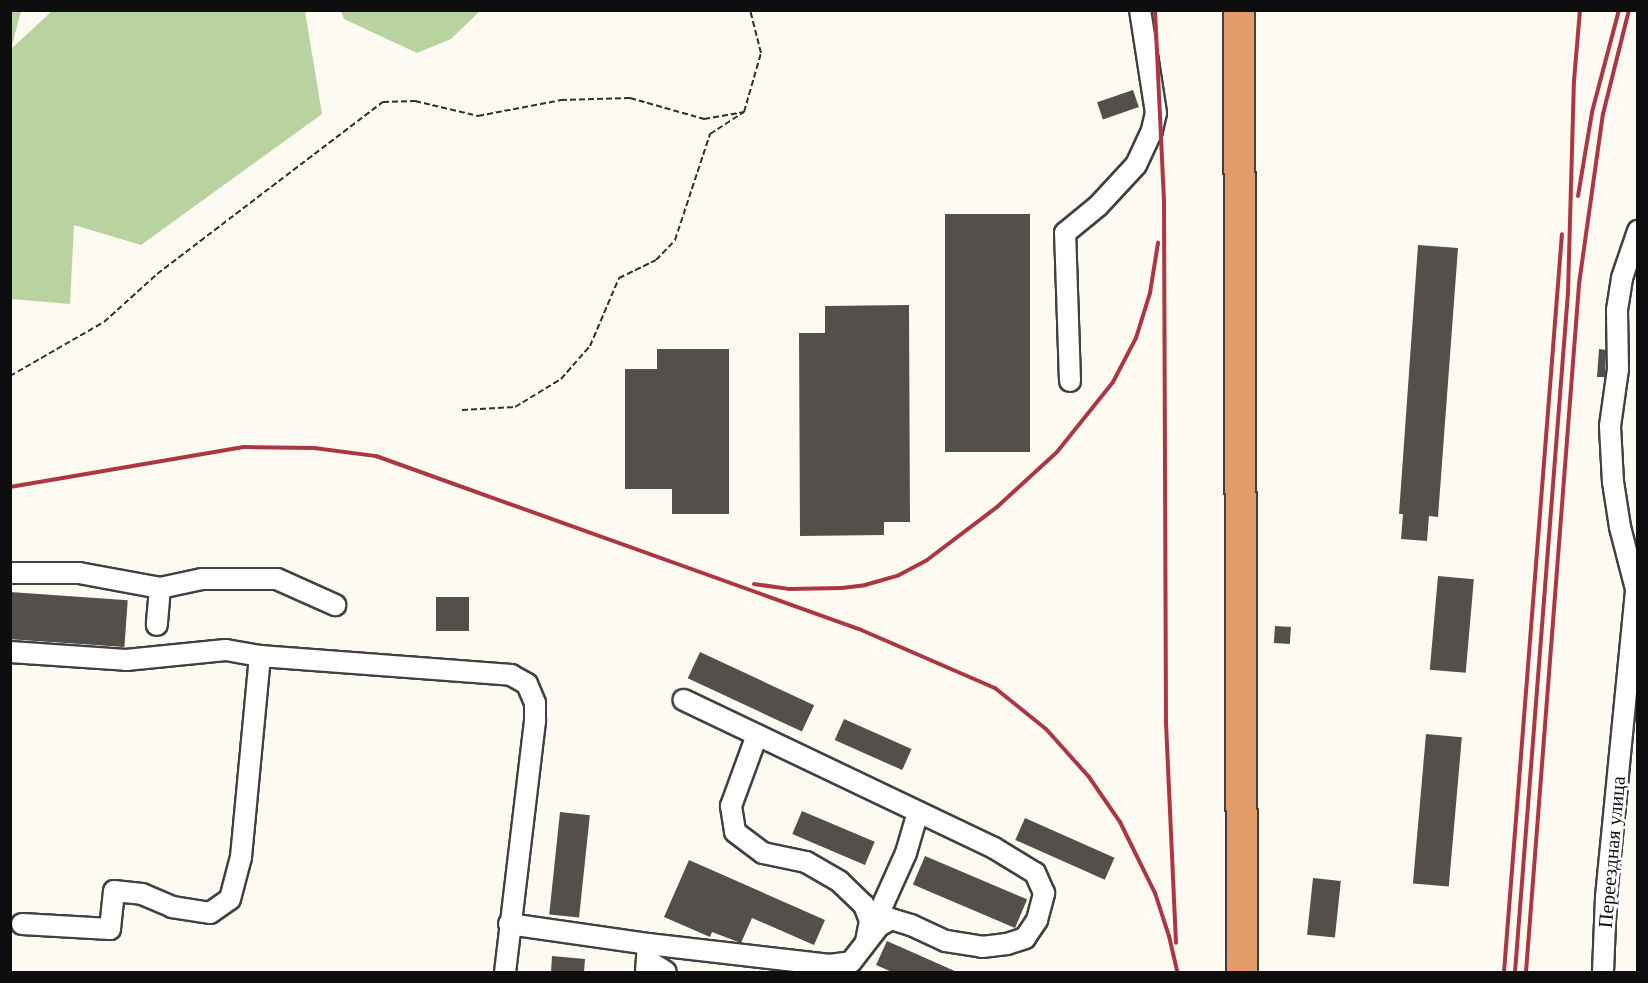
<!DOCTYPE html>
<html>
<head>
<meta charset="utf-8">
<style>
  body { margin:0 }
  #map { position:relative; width:1648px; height:983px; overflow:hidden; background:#fdfaf1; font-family:Georgia,serif }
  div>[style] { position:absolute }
  .forest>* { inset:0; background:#b8d2a0 }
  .building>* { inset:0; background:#554f4c; transform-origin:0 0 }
  .path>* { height:2px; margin-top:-1px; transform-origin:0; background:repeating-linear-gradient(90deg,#303030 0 6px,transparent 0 9px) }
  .roads { filter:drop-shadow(2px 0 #414141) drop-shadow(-2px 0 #414141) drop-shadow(0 2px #414141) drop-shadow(0 -2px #414141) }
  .minor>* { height:20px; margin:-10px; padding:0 10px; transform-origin:10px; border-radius:10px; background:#fff }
  .highway>* { height:30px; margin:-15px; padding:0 15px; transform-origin:15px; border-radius:15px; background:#e29c6a }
  .rail>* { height:4px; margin:-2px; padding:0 2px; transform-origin:2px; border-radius:2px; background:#ac3742 }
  span { translate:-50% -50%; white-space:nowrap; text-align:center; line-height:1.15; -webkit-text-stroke:6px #fff; paint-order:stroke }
  .street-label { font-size:20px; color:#0e0e0e }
  .frame { position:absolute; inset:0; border:12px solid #0e0e0e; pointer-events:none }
</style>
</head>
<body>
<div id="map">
  <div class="forest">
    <div style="clip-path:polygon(10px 11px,21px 11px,11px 49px,52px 11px,305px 11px,322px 114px,141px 245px,74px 225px,70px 304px,11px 299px)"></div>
    <div style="clip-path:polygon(341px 11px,341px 10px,480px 11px,451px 39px,417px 53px,344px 19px)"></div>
  </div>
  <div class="building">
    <div style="left:1133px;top:90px;width:18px;height:38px;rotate:71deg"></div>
    <div style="left:945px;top:214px;width:85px;height:238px"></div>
    <div style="clip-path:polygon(1418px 245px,1458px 248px,1438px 517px,1429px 516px,1427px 541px,1401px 539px,1403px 514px,1399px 514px)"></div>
    <div style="clip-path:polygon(909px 305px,910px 522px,884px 522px,884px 535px,800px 536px,799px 333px,825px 333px,825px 306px)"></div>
    <div style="clip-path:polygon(657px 349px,729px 349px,729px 514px,672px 514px,672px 489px,625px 489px,625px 369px,657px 369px)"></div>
    <div style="clip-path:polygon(1599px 349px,1606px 350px,1605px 377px,1597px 377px)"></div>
    <div style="left:1438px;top:576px;width:36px;height:94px;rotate:5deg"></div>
    <div style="left:10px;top:592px;width:118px;height:47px;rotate:4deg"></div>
    <div style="left:436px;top:597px;width:33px;height:34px"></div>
    <div style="left:1275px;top:626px;width:16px;height:17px;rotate:4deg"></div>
    <div style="left:700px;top:652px;width:126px;height:29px;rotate:25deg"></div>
    <div style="left:844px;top:719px;width:74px;height:23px;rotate:24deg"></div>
    <div style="left:1426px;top:734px;width:36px;height:150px;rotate:5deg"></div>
    <div style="left:802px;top:811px;width:79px;height:25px;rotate:23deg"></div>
    <div style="left:560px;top:812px;width:30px;height:103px;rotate:6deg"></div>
    <div style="left:1025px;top:818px;width:98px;height:24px;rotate:24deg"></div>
    <div style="left:925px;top:856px;width:111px;height:31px;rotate:23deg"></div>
    <div style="clip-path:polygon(689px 860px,825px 920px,814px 945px,752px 918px,741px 943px,712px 932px,710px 937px,664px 917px)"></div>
    <div style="left:1313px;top:878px;width:28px;height:57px;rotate:6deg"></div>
    <div style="clip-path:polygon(887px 941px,957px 972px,892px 972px,876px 965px)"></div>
    <div style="clip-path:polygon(552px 956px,585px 959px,584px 972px,551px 972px)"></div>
  </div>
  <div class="path">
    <div style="left:10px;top:376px;width:108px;rotate:-29.9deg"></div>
    <div style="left:104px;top:322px;width:72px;rotate:-42.2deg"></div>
    <div style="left:157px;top:274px;width:284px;rotate:-37.3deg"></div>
    <div style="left:383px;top:102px;width:32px;rotate:-2deg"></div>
    <div style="left:415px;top:101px;width:65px;rotate:13.4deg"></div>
    <div style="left:478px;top:116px;width:85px;rotate:-10.9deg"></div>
    <div style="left:561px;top:100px;width:69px;rotate:-1.7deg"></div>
    <div style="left:630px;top:98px;width:77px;rotate:15.8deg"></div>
    <div style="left:704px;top:119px;width:41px;rotate:-9.9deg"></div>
    <div style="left:462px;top:410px;width:53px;rotate:-3.2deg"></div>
    <div style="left:515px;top:407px;width:54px;rotate:-31.3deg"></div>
    <div style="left:561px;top:379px;width:44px;rotate:-48.7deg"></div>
    <div style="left:590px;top:346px;width:74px;rotate:-66.9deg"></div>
    <div style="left:619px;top:278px;width:41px;rotate:-25.9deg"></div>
    <div style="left:656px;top:260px;width:28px;rotate:-46deg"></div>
    <div style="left:675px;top:240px;width:112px;rotate:-71.7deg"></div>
    <div style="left:710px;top:134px;width:40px;rotate:-32.9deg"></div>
    <div style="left:744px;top:112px;width:61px;rotate:-73.9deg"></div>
    <div style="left:761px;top:53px;width:44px;rotate:-104.3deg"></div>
  </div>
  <div class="roads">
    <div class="minor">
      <div style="left:1070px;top:381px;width:148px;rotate:-91.9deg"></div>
      <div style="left:1065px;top:233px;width:43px;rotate:-39.3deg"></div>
      <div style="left:1098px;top:206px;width:56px;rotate:-47.2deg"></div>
      <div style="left:1136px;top:165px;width:38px;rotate:-65deg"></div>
      <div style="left:1152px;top:130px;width:17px;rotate:-77deg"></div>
      <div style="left:1156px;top:113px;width:104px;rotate:-98.8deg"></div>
      <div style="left:10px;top:573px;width:69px"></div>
      <div style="left:79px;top:573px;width:82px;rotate:10.5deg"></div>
      <div style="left:160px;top:588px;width:37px;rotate:95deg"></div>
      <div style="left:160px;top:588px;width:43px;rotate:-12.1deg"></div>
      <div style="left:202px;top:579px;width:75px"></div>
      <div style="left:277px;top:579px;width:64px;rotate:24.1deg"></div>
      <div style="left:10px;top:652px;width:116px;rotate:3.9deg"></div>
      <div style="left:126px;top:660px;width:100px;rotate:-5.7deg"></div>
      <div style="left:226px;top:650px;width:35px;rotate:10deg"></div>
      <div style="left:260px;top:656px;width:252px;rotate:4.3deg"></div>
      <div style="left:511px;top:675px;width:18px;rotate:29deg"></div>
      <div style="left:527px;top:684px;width:21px;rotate:67deg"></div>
      <div style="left:535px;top:703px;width:18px;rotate:90deg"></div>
      <div style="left:535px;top:721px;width:253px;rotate:96.8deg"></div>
      <div style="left:757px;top:735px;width:76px;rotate:110.1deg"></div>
      <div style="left:731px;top:806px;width:26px;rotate:81deg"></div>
      <div style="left:735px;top:832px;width:35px;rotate:37deg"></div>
      <div style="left:763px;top:853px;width:44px;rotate:11.8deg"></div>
      <div style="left:806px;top:862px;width:39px;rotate:30deg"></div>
      <div style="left:840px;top:882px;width:33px;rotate:44deg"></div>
      <div style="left:864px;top:905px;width:17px;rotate:69deg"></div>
      <div style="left:870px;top:921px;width:20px;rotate:101deg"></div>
      <div style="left:22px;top:924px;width:88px;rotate:3.3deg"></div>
      <div style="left:110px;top:929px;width:38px;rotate:-84deg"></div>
      <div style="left:114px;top:891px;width:28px;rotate:6deg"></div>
      <div style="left:142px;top:894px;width:33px;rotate:23deg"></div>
      <div style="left:172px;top:907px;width:38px;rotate:9deg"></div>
      <div style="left:210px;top:913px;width:24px;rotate:-35deg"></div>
      <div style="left:230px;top:899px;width:43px;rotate:-75.3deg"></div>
      <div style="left:241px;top:857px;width:202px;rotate:-84.6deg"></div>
      <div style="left:509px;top:924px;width:140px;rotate:8.2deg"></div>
      <div style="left:871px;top:931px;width:85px;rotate:-65.8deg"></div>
      <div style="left:906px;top:853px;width:43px;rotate:-73.7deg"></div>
      <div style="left:647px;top:960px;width:22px;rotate:32deg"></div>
      <div style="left:646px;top:972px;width:28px;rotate:-86deg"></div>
      <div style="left:648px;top:944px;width:183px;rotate:6.6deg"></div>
      <div style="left:830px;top:965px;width:21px;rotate:-8deg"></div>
      <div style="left:851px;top:962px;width:46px;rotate:-52.1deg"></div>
      <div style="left:879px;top:926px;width:14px;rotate:-30deg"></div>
      <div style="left:891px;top:919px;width:21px;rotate:17deg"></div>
      <div style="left:911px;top:925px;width:38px;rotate:25deg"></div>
      <div style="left:946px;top:941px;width:36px;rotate:9deg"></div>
      <div style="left:982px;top:947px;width:25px;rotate:-7deg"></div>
      <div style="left:1007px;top:944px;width:19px;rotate:-18deg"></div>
      <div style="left:1025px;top:938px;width:22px;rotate:-56deg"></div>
      <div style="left:1037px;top:920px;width:28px;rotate:-75deg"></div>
      <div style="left:1044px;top:893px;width:22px;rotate:-114deg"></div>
      <div style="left:1035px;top:873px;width:48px;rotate:-148.6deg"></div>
      <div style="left:994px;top:848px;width:344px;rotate:-154.5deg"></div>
      <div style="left:1603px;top:972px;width:75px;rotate:-87.7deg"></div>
      <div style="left:1606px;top:897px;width:309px;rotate:-84.4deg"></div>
      <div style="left:1636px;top:589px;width:64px;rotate:-104.5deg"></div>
      <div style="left:1620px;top:527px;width:46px;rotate:-98.8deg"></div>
      <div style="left:1613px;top:482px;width:56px;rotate:-93.1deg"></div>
      <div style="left:1610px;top:426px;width:58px;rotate:-82deg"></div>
      <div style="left:1618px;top:369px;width:59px;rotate:-91deg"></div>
      <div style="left:1617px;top:310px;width:32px;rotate:-81deg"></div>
      <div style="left:1622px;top:278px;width:50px;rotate:-71.2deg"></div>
    </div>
    <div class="highway">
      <div style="left:1239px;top:10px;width:962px;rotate:89.82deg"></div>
    </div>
  </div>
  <div class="rail">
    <div style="left:1155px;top:10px;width:193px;rotate:87.3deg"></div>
    <div style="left:1164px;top:203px;width:520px;rotate:89.78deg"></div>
    <div style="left:1166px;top:723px;width:220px;rotate:87.4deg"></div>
    <div style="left:1578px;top:196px;width:85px;rotate:-80.5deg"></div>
    <div style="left:1592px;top:112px;width:106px;rotate:-75.2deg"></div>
    <div style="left:10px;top:487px;width:237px;rotate:-9.7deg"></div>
    <div style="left:244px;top:447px;width:70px;rotate:0.8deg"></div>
    <div style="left:314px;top:448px;width:63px;rotate:7.4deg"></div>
    <div style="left:376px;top:456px;width:513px;rotate:19.71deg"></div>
    <div style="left:859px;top:629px;width:148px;rotate:23.5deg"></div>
    <div style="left:995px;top:688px;width:65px;rotate:38.8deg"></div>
    <div style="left:1046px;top:729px;width:64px;rotate:48.1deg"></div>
    <div style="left:1089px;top:777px;width:55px;rotate:55.4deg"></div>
    <div style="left:1120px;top:822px;width:79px;rotate:63.8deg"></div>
    <div style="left:1155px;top:893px;width:45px;rotate:72deg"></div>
    <div style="left:1169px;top:936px;width:37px;rotate:77deg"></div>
    <div style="left:754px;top:584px;width:35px;rotate:8deg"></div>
    <div style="left:789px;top:589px;width:53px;rotate:-1.1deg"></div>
    <div style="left:842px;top:588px;width:23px;rotate:-7deg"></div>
    <div style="left:865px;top:585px;width:35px;rotate:-16deg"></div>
    <div style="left:899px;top:575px;width:32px;rotate:-28deg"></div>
    <div style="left:927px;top:560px;width:88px;rotate:-37.1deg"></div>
    <div style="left:997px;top:507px;width:81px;rotate:-42.5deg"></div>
    <div style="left:1057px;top:452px;width:90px;rotate:-51.3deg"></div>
    <div style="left:1113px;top:382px;width:50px;rotate:-62.4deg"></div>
    <div style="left:1136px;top:338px;width:47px;rotate:-72.7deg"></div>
    <div style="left:1150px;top:293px;width:51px;rotate:-80.9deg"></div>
    <div style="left:1504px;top:972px;width:740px;rotate:-85.51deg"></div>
    <div style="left:1515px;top:972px;width:681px;rotate:-85.54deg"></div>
    <div style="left:1568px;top:293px;width:212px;rotate:-88.4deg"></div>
    <div style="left:1574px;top:81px;width:71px;rotate:-85.2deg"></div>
    <div style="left:1526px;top:972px;width:690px;rotate:-85.59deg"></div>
    <div style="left:1579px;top:284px;width:172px;rotate:-82deg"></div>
    <div style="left:1603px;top:114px;width:107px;rotate:-76deg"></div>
  </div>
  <div class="street-label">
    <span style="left:1612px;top:852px;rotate:-85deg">Переездная улица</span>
  </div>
  <div class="frame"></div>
</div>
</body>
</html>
